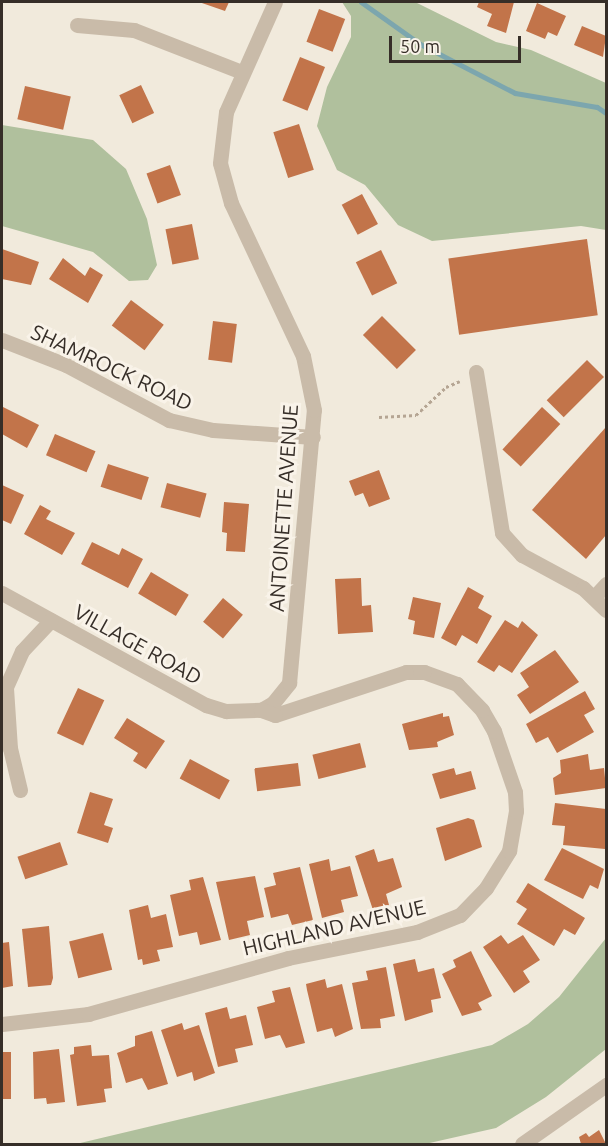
<!DOCTYPE html>
<html>
<head>
<meta charset="utf-8">
<style>
  body { margin:0 }
  #map { position:relative; width:608px; height:1146px; overflow:hidden; background:#f1eadc; font-family:Ubuntu,sans-serif }
  div>[style] { position:absolute }
  .green>* { inset:0; background:#b0c09d }
  .stream>* { height:5px; margin:-2.5px; padding:0 2.5px; transform-origin:2.5px; border-radius:2.5px; background:#7ca6ae }
  .building>* { inset:0; background:#c2744a; transform-origin:0 0 }
  .path>* { height:3px; margin-top:-1.5px; transform-origin:0; background:repeating-linear-gradient(90deg,#b5a593 0 3px,transparent 0 6px) }
  .minor>* { height:15px; margin:-7.5px; padding:0 7.5px; transform-origin:7.5px; border-radius:7.5px; background:#c9bba9 }
  span { translate:-50% -50%; white-space:nowrap; text-align:center; line-height:1.15; -webkit-text-stroke:6px #f9f3e9; paint-order:stroke }
  .street-label { font-size:21px; color:#362e28 }
  .frame { position:absolute; inset:0; border:3px solid #362e28; pointer-events:none }
  .scale { position:absolute; left:389px; top:36px; width:132px; height:27px; box-sizing:border-box; border:3px solid #362e28; border-top:0; padding-left:8px; font-size:18px; line-height:21px; white-space:nowrap; color:#362e28; -webkit-text-stroke:4px #f9f3e9; paint-order:stroke }
</style>
</head>
<body>
<div id="map">
  <div class="green">
    <div style="clip-path:polygon(342px 2px,415px 2px,496px 42px,531px 50px,606px 83px,606px 230px,581px 226px,432px 241px,398px 225px,365px 185px,337px 170px,317px 126px,327px 87px,351px 37px,351px 16px)"></div>
    <div style="clip-path:polygon(2px 125px,93px 140px,126px 169px,147px 219px,157px 265px,148px 280px,129px 281px,93px 252px,2px 226px)"></div>
    <div style="clip-path:polygon(606px 938px,606px 1049px,546px 1097px,496px 1128px,425px 1144px,76px 1144px,492px 1045px,528px 1024px,559px 997px)"></div>
  </div>
  <div class="stream">
    <div style="left:361px;top:2px;width:72px;rotate:35.4deg"></div>
    <div style="left:420px;top:44px;width:107px;rotate:27.3deg"></div>
    <div style="left:515px;top:93px;width:83px;rotate:9.7deg"></div>
    <div style="left:597px;top:107px;width:11px;rotate:34deg"></div>
  </div>
  <div class="building">
    <div style="clip-path:polygon(199px 2px,229px 2px,225px 11px)"></div>
    <div style="clip-path:polygon(479px 2px,514px 2px,506px 33px,487px 26px,492px 14px,477px 7px)"></div>
    <div style="clip-path:polygon(537px 3px,566px 16px,557px 36px,548px 32px,545px 39px,526px 31px)"></div>
    <div style="left:319px;top:9px;width:28px;height:35px;rotate:21deg"></div>
    <div style="clip-path:polygon(582px 26px,606px 36px,603px 57px,574px 45px)"></div>
    <div style="left:300px;top:57px;width:27px;height:47px;rotate:22deg"></div>
    <div style="left:141px;top:85px;width:31px;height:24px;rotate:65deg"></div>
    <div style="left:25px;top:86px;width:47px;height:34px;rotate:13deg"></div>
    <div style="left:299px;top:124px;width:48px;height:27px;rotate:72deg"></div>
    <div style="left:170px;top:165px;width:32px;height:25px;rotate:70deg"></div>
    <div style="left:362px;top:194px;width:34px;height:23px;rotate:62deg"></div>
    <div style="left:192px;top:224px;width:36px;height:27px;rotate:79deg"></div>
    <div style="left:587px;top:239px;width:77px;height:140px;rotate:82deg"></div>
    <div style="clip-path:polygon(2px 249px,39px 262px,31px 285px,2px 279px)"></div>
    <div style="left:381px;top:250px;width:37px;height:28px;rotate:64deg"></div>
    <div style="clip-path:polygon(63px 258px,85px 276px,90px 267px,103px 275px,88px 303px,49px 279px)"></div>
    <div style="left:131px;top:300px;width:41px;height:32px;rotate:37deg"></div>
    <div style="left:382px;top:316px;width:48px;height:27px;rotate:45deg"></div>
    <div style="left:213px;top:321px;width:24px;height:39px;rotate:7deg"></div>
    <div style="left:587px;top:360px;width:24px;height:57px;rotate:45deg"></div>
    <div style="clip-path:polygon(3px 407px,39px 425px,27px 448px,2px 434px)"></div>
    <div style="left:542px;top:407px;width:25px;height:58px;rotate:43deg"></div>
    <div style="clip-path:polygon(606px 427px,606px 535px,586px 559px,532px 510px)"></div>
    <div style="left:55px;top:434px;width:44px;height:23px;rotate:23deg"></div>
    <div style="left:108px;top:464px;width:43px;height:24px;rotate:18deg"></div>
    <div style="clip-path:polygon(379px 470px,390px 499px,369px 507px,363px 493px,355px 496px,349px 481px)"></div>
    <div style="left:167px;top:483px;width:41px;height:25px;rotate:15deg"></div>
    <div style="clip-path:polygon(2px 485px,24px 495px,11px 524px,2px 520px)"></div>
    <div style="clip-path:polygon(224px 502px,249px 504px,245px 552px,226px 551px,227px 533px,222px 532px)"></div>
    <div style="clip-path:polygon(40px 505px,51px 511px,46px 519px,75px 533px,62px 555px,24px 534px)"></div>
    <div style="clip-path:polygon(92px 542px,119px 555px,122px 548px,143px 559px,128px 588px,81px 564px)"></div>
    <div style="left:151px;top:572px;width:44px;height:25px;rotate:31deg"></div>
    <div style="clip-path:polygon(361px 578px,362px 606px,371px 605px,373px 632px,338px 634px,335px 579px)"></div>
    <div style="clip-path:polygon(468px 587px,484px 596px,478px 608px,492px 616px,477px 644px,462px 635px,456px 646px,441px 638px)"></div>
    <div style="clip-path:polygon(413px 597px,441px 603px,434px 638px,413px 634px,415px 621px,408px 619px)"></div>
    <div style="left:223px;top:598px;width:26px;height:31px;rotate:40deg"></div>
    <div style="clip-path:polygon(505px 620px,518px 628px,522px 621px,538px 635px,512px 673px,499px 665px,494px 672px,477px 662px)"></div>
    <div style="clip-path:polygon(555px 650px,579px 682px,530px 714px,517px 695px,529px 687px,520px 673px)"></div>
    <div style="left:78px;top:688px;width:29px;height:50px;rotate:25deg"></div>
    <div style="clip-path:polygon(585px 691px,595px 709px,584px 715px,594px 732px,557px 753px,548px 737px,536px 743px,526px 724px)"></div>
    <div style="clip-path:polygon(443px 713px,443px 717px,449px 716px,454px 735px,437px 742px,438px 747px,409px 750px,402px 724px)"></div>
    <div style="clip-path:polygon(127px 718px,165px 741px,146px 769px,133px 761px,138px 753px,114px 738px)"></div>
    <div style="left:360px;top:743px;width:25px;height:49px;rotate:76deg"></div>
    <div style="clip-path:polygon(588px 754px,590px 770px,604px 768px,606px 788px,555px 795px,553px 778px,561px 773px,560px 760px)"></div>
    <div style="left:190px;top:759px;width:45px;height:22px;rotate:28deg"></div>
    <div style="left:298px;top:763px;width:23px;height:44px;rotate:83deg"></div>
    <div style="clip-path:polygon(454px 768px,456px 775px,471px 771px,476px 789px,440px 799px,432px 774px)"></div>
    <div style="clip-path:polygon(90px 792px,113px 799px,104px 825px,113px 828px,108px 843px,77px 833px)"></div>
    <div style="clip-path:polygon(555px 803px,606px 809px,605px 849px,563px 845px,565px 826px,552px 825px)"></div>
    <div style="clip-path:polygon(468px 818px,474px 820px,482px 847px,445px 861px,436px 828px)"></div>
    <div style="left:60px;top:842px;width:24px;height:45px;rotate:71deg"></div>
    <div style="clip-path:polygon(562px 848px,604px 869px,598px 889px,590px 885px,583px 899px,544px 880px)"></div>
    <div style="clip-path:polygon(374px 849px,378px 862px,393px 858px,402px 887px,386px 894px,389px 905px,373px 910px,355px 856px)"></div>
    <div style="clip-path:polygon(329px 859px,331px 871px,350px 866px,358px 896px,341px 900px,344px 912px,322px 918px,309px 864px)"></div>
    <div style="clip-path:polygon(300px 867px,313px 920px,292px 925px,288px 914px,271px 918px,264px 888px,276px 885px,273px 873px)"></div>
    <div style="clip-path:polygon(255px 876px,264px 917px,247px 921px,250px 935px,229px 940px,216px 882px)"></div>
    <div style="clip-path:polygon(203px 877px,221px 940px,200px 945px,197px 932px,179px 936px,170px 895px,191px 890px,189px 880px)"></div>
    <div style="clip-path:polygon(528px 883px,585px 918px,575px 935px,564px 929px,554px 946px,517px 924px,527px 909px,516px 902px)"></div>
    <div style="clip-path:polygon(148px 905px,151px 918px,166px 914px,173px 947px,157px 950px,160px 961px,143px 965px,142px 959px,138px 960px,129px 910px)"></div>
    <div style="clip-path:polygon(49px 926px,53px 978px,51px 985px,28px 987px,22px 929px)"></div>
    <div style="left:103px;top:933px;width:38px;height:35px;rotate:76deg"></div>
    <div style="clip-path:polygon(501px 935px,508px 944px,523px 935px,540px 960px,523px 971px,530px 982px,514px 993px,483px 947px)"></div>
    <div style="clip-path:polygon(9px 942px,13px 986px,2px 988px,2px 943px)"></div>
    <div style="clip-path:polygon(471px 951px,492px 996px,478px 1003px,482px 1010px,462px 1016px,442px 974px,456px 967px,453px 960px)"></div>
    <div style="clip-path:polygon(415px 959px,418px 972px,434px 968px,441px 998px,431px 1000px,433px 1012px,405px 1021px,393px 964px)"></div>
    <div style="clip-path:polygon(386px 967px,395px 1016px,380px 1019px,381px 1028px,361px 1029px,352px 983px,368px 980px,366px 971px)"></div>
    <div style="clip-path:polygon(325px 979px,327px 988px,342px 984px,353px 1029px,335px 1037px,332px 1028px,317px 1032px,307px 990px,306px 984px)"></div>
    <div style="clip-path:polygon(290px 987px,305px 1043px,286px 1048px,280px 1035px,265px 1039px,257px 1007px,275px 1002px,272px 991px)"></div>
    <div style="clip-path:polygon(227px 1007px,230px 1019px,246px 1015px,253px 1045px,235px 1049px,238px 1062px,218px 1067px,205px 1013px)"></div>
    <div style="clip-path:polygon(182px 1023px,184px 1030px,199px 1025px,215px 1073px,194px 1081px,192px 1072px,177px 1077px,161px 1030px)"></div>
    <div style="clip-path:polygon(152px 1031px,168px 1084px,148px 1090px,142px 1078px,126px 1083px,117px 1053px,135px 1046px,135px 1036px)"></div>
    <div style="clip-path:polygon(91px 1045px,92px 1056px,109px 1055px,112px 1088px,104px 1089px,106px 1102px,77px 1106px,70px 1055px,74px 1054px,74px 1047px)"></div>
    <div style="clip-path:polygon(59px 1049px,65px 1102px,47px 1104px,46px 1098px,34px 1099px,33px 1052px)"></div>
    <div style="left:2px;top:1052px;width:9px;height:47px"></div>
    <div style="clip-path:polygon(599px 1130px,606px 1144px,581px 1144px,579px 1137px,586px 1133px,589px 1137px)"></div>
  </div>
  <div class="path">
    <div style="left:379px;top:417px;width:37px;rotate:-3deg"></div>
    <div style="left:416px;top:415px;width:41px;rotate:-43deg"></div>
    <div style="left:446px;top:387px;width:15px;rotate:-23deg"></div>
  </div>
  <div class="minor">
    <div style="left:77px;top:25px;width:57px;rotate:5deg"></div>
    <div style="left:134px;top:30px;width:116px;rotate:21.3deg"></div>
    <div style="left:2px;top:340px;width:69px;rotate:21.3deg"></div>
    <div style="left:66px;top:365px;width:117px;rotate:28.1deg"></div>
    <div style="left:169px;top:420px;width:45px;rotate:12.8deg"></div>
    <div style="left:213px;top:430px;width:100px;rotate:4deg"></div>
    <div style="left:476px;top:372px;width:163px;rotate:80.8deg"></div>
    <div style="left:502px;top:533px;width:30px;rotate:48deg"></div>
    <div style="left:522px;top:555px;width:69px;rotate:28.4deg"></div>
    <div style="left:583px;top:588px;width:32px;rotate:44deg"></div>
    <div style="left:2px;top:593px;width:233px;rotate:28.8deg"></div>
    <div style="left:206px;top:705px;width:21px;rotate:17deg"></div>
    <div style="left:226px;top:711px;width:35px;rotate:-2deg"></div>
    <div style="left:261px;top:710px;width:14px;rotate:-30deg"></div>
    <div style="left:273px;top:703px;width:26px;rotate:-51deg"></div>
    <div style="left:289px;top:683px;width:274px;rotate:-84.8deg"></div>
    <div style="left:314px;top:410px;width:55px;rotate:-101.5deg"></div>
    <div style="left:303px;top:356px;width:169px;rotate:-115.2deg"></div>
    <div style="left:231px;top:203px;width:41px;rotate:-105.4deg"></div>
    <div style="left:220px;top:163px;width:51px;rotate:-83.3deg"></div>
    <div style="left:226px;top:112px;width:120px;rotate:-66deg"></div>
    <div style="left:594px;top:597px;width:18px;rotate:-47deg"></div>
    <div style="left:20px;top:790px;width:43px;rotate:-103.4deg"></div>
    <div style="left:10px;top:748px;width:61px;rotate:-93.8deg"></div>
    <div style="left:6px;top:687px;width:39px;rotate:-66deg"></div>
    <div style="left:22px;top:651px;width:42px;rotate:-46.9deg"></div>
    <div style="left:2px;top:1024px;width:87px;rotate:-6.6deg"></div>
    <div style="left:88px;top:1014px;width:208px;rotate:-15.6deg"></div>
    <div style="left:288px;top:958px;width:132px;rotate:-11.4deg"></div>
    <div style="left:417px;top:932px;width:46px;rotate:-21.6deg"></div>
    <div style="left:460px;top:915px;width:37px;rotate:-46deg"></div>
    <div style="left:486px;top:888px;width:44px;rotate:-58.1deg"></div>
    <div style="left:509px;top:851px;width:41px;rotate:-80.1deg"></div>
    <div style="left:516px;top:811px;width:19px;rotate:-93deg"></div>
    <div style="left:515px;top:792px;width:65px;rotate:-109deg"></div>
    <div style="left:494px;top:731px;width:24px;rotate:-120deg"></div>
    <div style="left:482px;top:710px;width:36px;rotate:-134deg"></div>
    <div style="left:457px;top:684px;width:35px;rotate:-160deg"></div>
    <div style="left:424px;top:672px;width:18px;rotate:180deg"></div>
    <div style="left:406px;top:672px;width:138px;rotate:161.8deg"></div>
    <div style="left:275px;top:715px;width:15px;rotate:-160deg"></div>
    <div style="left:522px;top:1144px;width:103px;rotate:-35.1deg"></div>
  </div>
  <div class="street-label">
    <span style="left:112px;top:367px;rotate:25deg">SHAMROCK ROAD</span>
    <span style="left:283px;top:508px;rotate:-86deg">ANTOINETTE AVENUE</span>
    <span style="left:138px;top:644px;rotate:29deg">VILLAGE ROAD</span>
    <span style="left:334px;top:927px;rotate:-13deg">HIGHLAND AVENUE</span>
  </div>
  <div class="frame"></div>
  <div class="scale">50 m</div>
</div>
</body>
</html>
